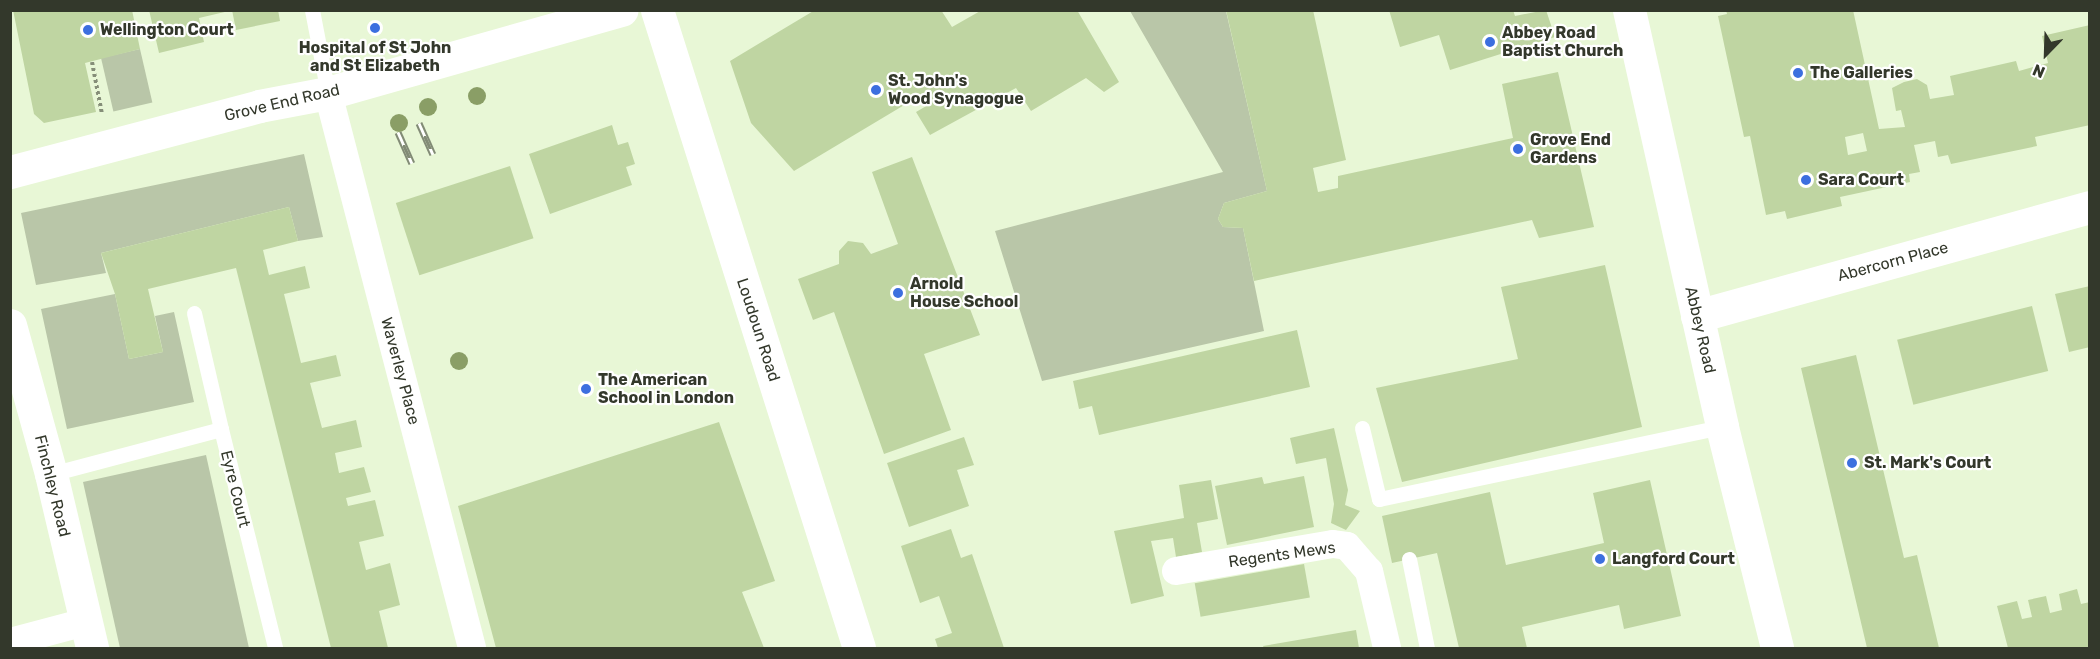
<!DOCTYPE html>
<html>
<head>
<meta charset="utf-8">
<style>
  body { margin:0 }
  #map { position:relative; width:2100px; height:659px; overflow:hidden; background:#e8f7d6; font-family:Rubik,sans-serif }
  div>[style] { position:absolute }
  .green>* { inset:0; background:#b9c6a8; transform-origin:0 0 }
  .building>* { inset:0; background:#bfd5a2; transform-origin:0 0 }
  .path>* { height:4px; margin-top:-2px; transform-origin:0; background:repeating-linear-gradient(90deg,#858e78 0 3px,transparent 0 6px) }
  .lane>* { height:15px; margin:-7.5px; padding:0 7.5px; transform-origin:7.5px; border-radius:7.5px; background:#fff }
  .street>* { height:28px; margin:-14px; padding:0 14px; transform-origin:14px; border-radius:14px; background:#fff }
  .secondary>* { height:33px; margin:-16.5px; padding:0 16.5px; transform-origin:16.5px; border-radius:16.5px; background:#fff }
  .highway>* { height:33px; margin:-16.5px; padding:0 16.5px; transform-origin:16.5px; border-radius:16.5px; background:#fff }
  .rail>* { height:7px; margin-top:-3.5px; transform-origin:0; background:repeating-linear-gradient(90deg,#fff 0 14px,#828b76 0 28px); box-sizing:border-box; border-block:2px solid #828b76 }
  .trees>* { width:18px; height:18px; margin:-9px; border-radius:50%; background:#8a9e66 }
  .dots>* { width:16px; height:16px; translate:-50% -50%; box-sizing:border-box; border:3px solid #fff; border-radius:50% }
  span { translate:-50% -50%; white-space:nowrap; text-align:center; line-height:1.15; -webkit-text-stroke:4.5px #fff; paint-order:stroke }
  .poi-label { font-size:16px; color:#33382b; font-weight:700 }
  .left { translate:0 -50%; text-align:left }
  .street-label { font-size:16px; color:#33382b }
  .frame { position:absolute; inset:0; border:12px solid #33382b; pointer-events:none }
  .north { position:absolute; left:2016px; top:24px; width:60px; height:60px; -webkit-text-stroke:4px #fff; paint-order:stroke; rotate:203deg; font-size:16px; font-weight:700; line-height:24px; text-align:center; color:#33382b }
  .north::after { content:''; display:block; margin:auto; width:21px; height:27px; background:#33382b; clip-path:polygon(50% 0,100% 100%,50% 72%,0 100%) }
</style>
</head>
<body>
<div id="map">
  <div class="green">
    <div style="clip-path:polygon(1130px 11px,1226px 11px,1267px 191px,1224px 203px,1218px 219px,1223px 227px,1243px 228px,1264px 331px,1042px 381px,995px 231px,1223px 172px)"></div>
    <div style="left:140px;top:49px;width:55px;height:40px;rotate:77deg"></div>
    <div style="clip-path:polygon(304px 154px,323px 237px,298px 241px,289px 207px,101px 253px,106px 273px,36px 285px,21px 213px)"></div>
    <div style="clip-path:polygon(115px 294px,129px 359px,163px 352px,155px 316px,174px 312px,194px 402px,67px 429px,41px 309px)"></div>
    <div style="clip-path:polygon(206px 455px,249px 648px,120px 648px,83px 482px)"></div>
  </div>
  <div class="building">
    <div style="clip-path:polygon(13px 10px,132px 10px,140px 49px,85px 63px,96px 112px,44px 123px,34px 114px)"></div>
    <div style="clip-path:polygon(149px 10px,228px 10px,229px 11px,199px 18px,204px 42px,159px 53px)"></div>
    <div style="clip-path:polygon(232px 10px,278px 10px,280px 21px,236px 30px)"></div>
    <div style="clip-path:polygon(815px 10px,941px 10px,952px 27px,982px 10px,1077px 10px,1119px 82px,1104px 92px,1086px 78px,1031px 111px,1016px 88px,930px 135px,916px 112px,928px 105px,921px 95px,794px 171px,751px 123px,730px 61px)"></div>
    <div style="clip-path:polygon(1226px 10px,1313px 10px,1346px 160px,1313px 168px,1318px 192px,1338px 188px,1338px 176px,1513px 138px,1502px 84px,1558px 72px,1594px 227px,1539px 238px,1532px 220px,1254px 281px,1243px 228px,1223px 227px,1218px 219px,1224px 203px,1267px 191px)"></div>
    <div style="clip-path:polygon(1389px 10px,1513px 10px,1515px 16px,1546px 10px,1555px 37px,1450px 70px,1439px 35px,1400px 47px)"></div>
    <div style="clip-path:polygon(evenodd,1726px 10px,1853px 10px,1879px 129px,1905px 127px,1901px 110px,1896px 111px,1892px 88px,1904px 82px,1917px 79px,1927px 85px,1930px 99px,1954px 95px,1950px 76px,2016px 61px,2019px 71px,2048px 63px,2042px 36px,2090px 25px,2090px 125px,2035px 137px,2037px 146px,1951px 164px,1948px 155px,1938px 157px,1935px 141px,1914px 145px,1920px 172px,1909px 174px,1910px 182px,1840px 197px,1842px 206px,1787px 219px,1785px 211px,1766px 215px,1750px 136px,1744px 137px,1718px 16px,1727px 14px,1726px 10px,1863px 133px,1867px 151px,1848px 155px,1845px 137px,1863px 133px)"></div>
    <div style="clip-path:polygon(612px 125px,618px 145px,628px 142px,635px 164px,626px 167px,632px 185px,550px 214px,529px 154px)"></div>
    <div style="clip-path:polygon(912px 157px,980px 335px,924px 354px,951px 430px,884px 454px,834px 312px,813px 320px,798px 279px,839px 264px,839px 251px,848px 241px,863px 243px,871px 254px,898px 244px,872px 172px)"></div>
    <div style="left:510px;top:166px;width:76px;height:120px;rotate:72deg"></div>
    <div style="clip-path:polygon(289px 207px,298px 241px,263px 250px,269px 275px,305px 266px,310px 288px,284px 294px,301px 363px,336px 355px,341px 376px,310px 383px,322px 428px,356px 420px,362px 447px,335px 453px,339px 473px,364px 467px,371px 492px,346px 498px,348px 506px,375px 500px,384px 536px,359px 542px,366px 570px,390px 563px,400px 605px,379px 611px,388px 648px,331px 648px,236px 268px,148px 289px,163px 352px,129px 359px,115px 294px,101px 253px)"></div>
    <div style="clip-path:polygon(1605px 265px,1642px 427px,1402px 482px,1376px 388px,1518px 359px,1501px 287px)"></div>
    <div style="clip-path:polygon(2090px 286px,2090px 347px,2069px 352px,2055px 294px)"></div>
    <div style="left:2032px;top:306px;width:67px;height:139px;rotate:76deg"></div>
    <div style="clip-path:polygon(1297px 330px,1310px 387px,1099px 435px,1092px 406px,1079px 409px,1073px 381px)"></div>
    <div style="clip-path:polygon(1856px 355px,1904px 558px,1917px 555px,1939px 648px,1867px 648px,1801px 368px)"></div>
    <div style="clip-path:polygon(719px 422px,775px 581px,742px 592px,764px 648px,496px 648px,458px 506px)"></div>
    <div style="clip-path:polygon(1334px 428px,1348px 490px,1345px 505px,1360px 511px,1346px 530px,1331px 523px,1334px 504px,1326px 458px,1296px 464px,1290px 438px)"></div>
    <div style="clip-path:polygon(964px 437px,974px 465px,957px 470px,969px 506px,909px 527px,887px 463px)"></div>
    <div style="clip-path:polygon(1304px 476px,1314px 527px,1227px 545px,1215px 486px,1262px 477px,1264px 484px)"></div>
    <div style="clip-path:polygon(1211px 480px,1218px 519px,1197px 523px,1202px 552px,1176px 557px,1173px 538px,1151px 541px,1164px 596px,1131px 604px,1114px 531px,1184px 518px,1179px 485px)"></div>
    <div style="clip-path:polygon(1650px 480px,1681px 616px,1624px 629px,1619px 605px,1522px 627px,1527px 648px,1459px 648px,1437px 553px,1392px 563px,1382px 516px,1490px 492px,1506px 565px,1604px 543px,1593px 493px)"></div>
    <div style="clip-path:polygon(951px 529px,961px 558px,972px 554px,1004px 648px,938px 648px,935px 639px,952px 633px,939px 596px,920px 603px,901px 546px)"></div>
    <div style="left:1304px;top:564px;width:34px;height:111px;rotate:80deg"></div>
    <div style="clip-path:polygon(2077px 589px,2081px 604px,2090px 602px,2090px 648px,2008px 648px,1997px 606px,2017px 601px,2022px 619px,2032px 617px,2028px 600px,2046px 596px,2050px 613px,2062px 610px,2059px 594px)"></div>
    <div style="clip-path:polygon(1356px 630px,1359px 648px,1264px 648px,1263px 646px)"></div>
  </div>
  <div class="path">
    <div style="left:92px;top:62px;width:53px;rotate:79.1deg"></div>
  </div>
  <div class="lane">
    <div style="left:312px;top:10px;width:85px;rotate:79.1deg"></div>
    <div style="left:194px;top:313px;width:119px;rotate:76.9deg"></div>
    <div style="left:1362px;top:428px;width:73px;rotate:76.5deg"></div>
    <div style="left:1379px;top:499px;width:350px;rotate:-11.9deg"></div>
    <div style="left:51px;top:474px;width:176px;rotate:-14.8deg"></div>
    <div style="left:221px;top:429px;width:226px;rotate:76.1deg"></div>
    <div style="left:1409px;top:559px;width:91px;rotate:78.6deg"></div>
  </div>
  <div class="street">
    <div style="left:328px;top:93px;width:573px;rotate:75.45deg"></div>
    <div style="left:1176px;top:571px;width:159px;rotate:-9.8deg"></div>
    <div style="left:1333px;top:544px;width:14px;rotate:8deg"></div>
    <div style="left:1347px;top:546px;width:33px;rotate:49deg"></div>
    <div style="left:1369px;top:571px;width:79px;rotate:76.8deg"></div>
    <div style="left:10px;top:642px;width:78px;rotate:-14.9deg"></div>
  </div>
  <div class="secondary">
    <div style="left:657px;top:10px;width:669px;rotate:72.43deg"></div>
    <div style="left:1629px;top:10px;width:427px;rotate:77.4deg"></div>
    <div style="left:1722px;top:427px;width:228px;rotate:76deg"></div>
    <div style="left:10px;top:172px;width:258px;rotate:-14.8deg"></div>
    <div style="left:259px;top:106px;width:70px;rotate:-10.7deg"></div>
    <div style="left:328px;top:93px;width:305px;rotate:-15.8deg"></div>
    <div style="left:1697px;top:316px;width:408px;rotate:-15.5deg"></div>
  </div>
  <div class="highway">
    <div style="left:10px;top:325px;width:155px;rotate:74.6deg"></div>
    <div style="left:51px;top:474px;width:179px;rotate:76.7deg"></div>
  </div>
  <div class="rail">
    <div style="left:419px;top:123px;width:34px;rotate:66deg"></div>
    <div style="left:398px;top:132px;width:34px;rotate:66deg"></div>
  </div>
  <div class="trees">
    <div style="left:477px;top:96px"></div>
    <div style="left:428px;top:107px"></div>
    <div style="left:399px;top:123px"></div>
    <div style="left:459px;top:361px"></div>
  </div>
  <div class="dots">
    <div style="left:375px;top:28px;background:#3c6fdf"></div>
    <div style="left:88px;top:30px;background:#3c6fdf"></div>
    <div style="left:1490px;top:42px;background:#3c6fdf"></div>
    <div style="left:1798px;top:73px;background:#3c6fdf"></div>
    <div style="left:876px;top:90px;background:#3c6fdf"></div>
    <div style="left:1518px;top:149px;background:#3c6fdf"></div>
    <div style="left:1806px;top:180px;background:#3c6fdf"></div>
    <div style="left:898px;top:293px;background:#3c6fdf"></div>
    <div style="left:586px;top:389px;background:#3c6fdf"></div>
    <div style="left:1852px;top:463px;background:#3c6fdf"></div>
    <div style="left:1600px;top:559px;background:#3c6fdf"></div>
  </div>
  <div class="poi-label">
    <span class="left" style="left:100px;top:30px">Wellington Court</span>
    <span class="left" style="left:1502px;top:42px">Abbey Road<br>Baptist Church</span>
    <span style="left:375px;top:57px">Hospital of St John<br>and St Elizabeth</span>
    <span class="left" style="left:1810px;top:73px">The Galleries</span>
    <span class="left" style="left:888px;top:90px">St. John's<br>Wood Synagogue</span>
    <span class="left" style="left:1530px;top:149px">Grove End<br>Gardens</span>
    <span class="left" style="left:1818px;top:180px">Sara Court</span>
    <span class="left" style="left:910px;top:293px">Arnold<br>House School</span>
    <span class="left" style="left:598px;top:389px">The American<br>School in London</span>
    <span class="left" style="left:1864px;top:463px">St. Mark's Court</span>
    <span class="left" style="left:1612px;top:559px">Langford Court</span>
  </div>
  <div class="street-label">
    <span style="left:282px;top:103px;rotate:-13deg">Grove End Road</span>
    <span style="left:1893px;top:262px;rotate:-15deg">Abercorn Place</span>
    <span style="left:758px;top:330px;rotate:72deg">Loudoun Road</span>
    <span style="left:1700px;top:330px;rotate:77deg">Abbey Road</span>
    <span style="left:400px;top:371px;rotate:75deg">Waverley Place</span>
    <span style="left:52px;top:486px;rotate:76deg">Finchley Road</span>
    <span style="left:235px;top:489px;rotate:76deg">Eyre Court</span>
    <span style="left:1282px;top:555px;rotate:-8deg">Regents Mews</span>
  </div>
  <div class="frame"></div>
  <div class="north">N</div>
</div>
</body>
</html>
